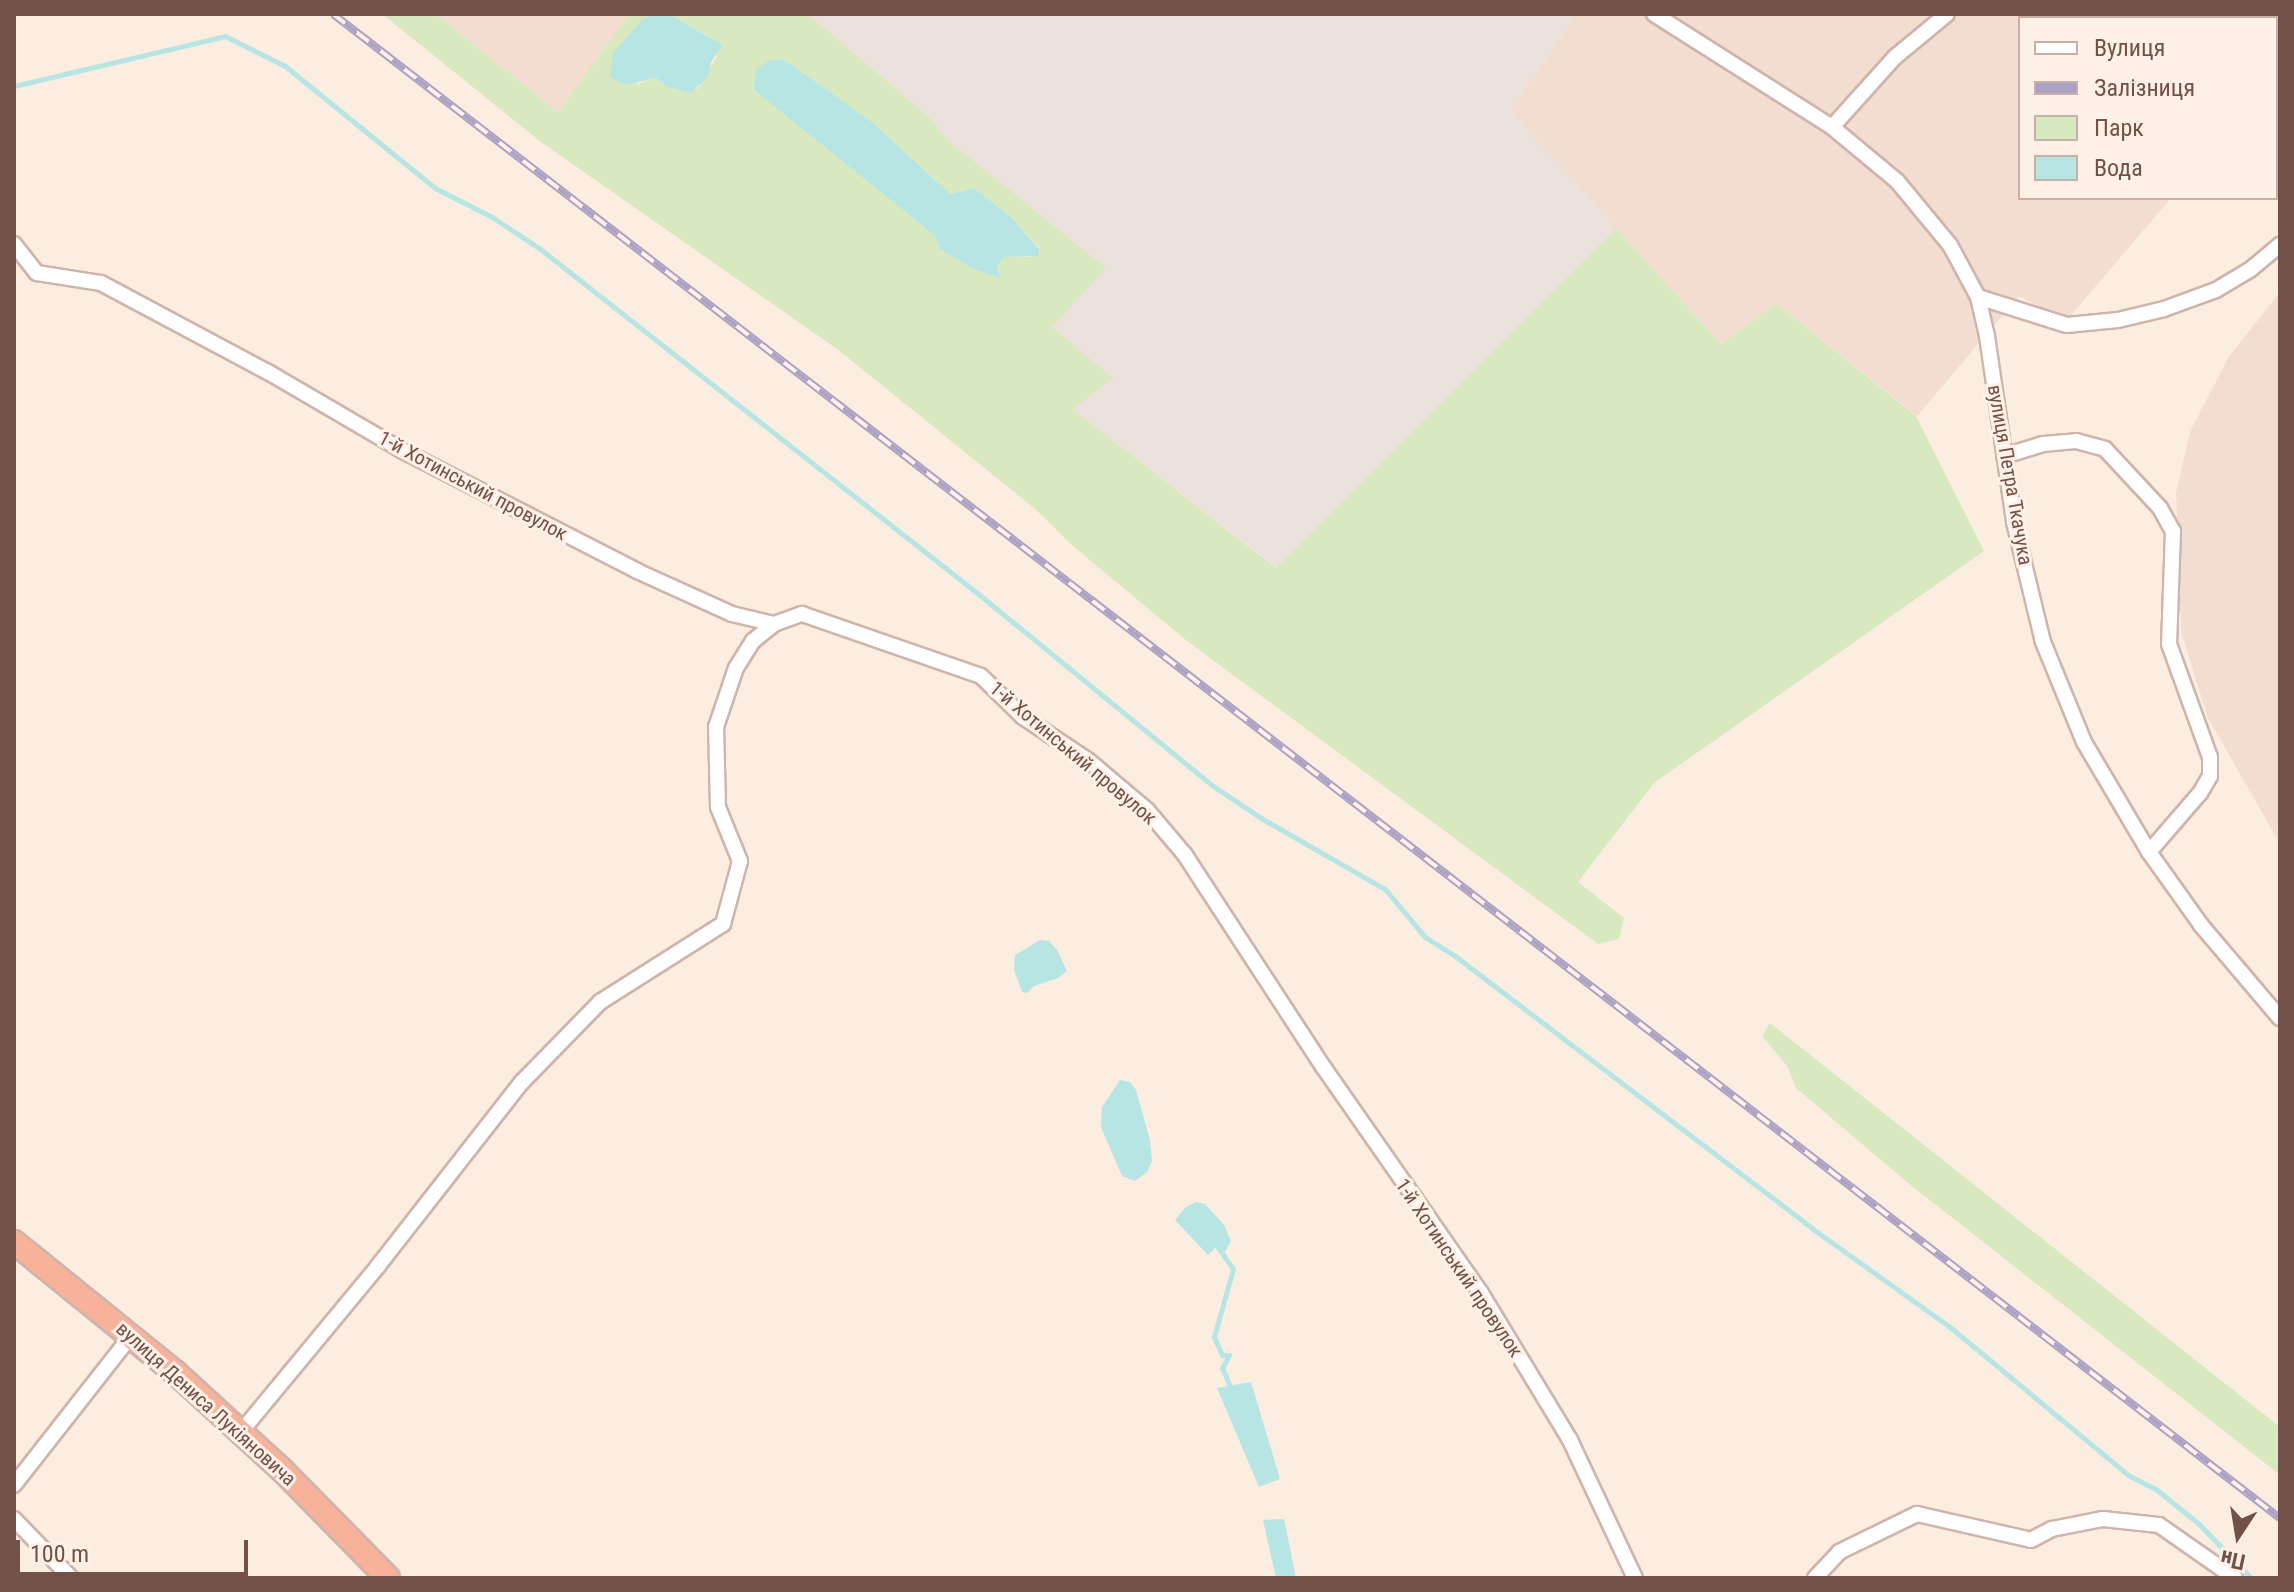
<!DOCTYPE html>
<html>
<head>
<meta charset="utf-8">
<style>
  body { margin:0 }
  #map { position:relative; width:2294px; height:1592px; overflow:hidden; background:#fcede1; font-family:"Roboto Condensed",sans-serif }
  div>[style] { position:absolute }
  .residential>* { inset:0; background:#f3ddd0 }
  .industrial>* { inset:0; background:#ebe1dd }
  .green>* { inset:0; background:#d8e9c0 }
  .water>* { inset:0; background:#b6e5e3 }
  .stream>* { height:5px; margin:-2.5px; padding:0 2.5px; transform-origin:2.5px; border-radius:2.5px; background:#b6e5e3 }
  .roads { filter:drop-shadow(2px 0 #cfb4ab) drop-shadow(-2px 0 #cfb4ab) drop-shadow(0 2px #cfb4ab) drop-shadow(0 -2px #cfb4ab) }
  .minor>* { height:14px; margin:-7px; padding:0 7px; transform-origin:7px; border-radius:7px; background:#fff }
  .trunk>* { height:22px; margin:-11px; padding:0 11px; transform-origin:11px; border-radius:11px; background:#f8b299 }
  .rail>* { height:8px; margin-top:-4px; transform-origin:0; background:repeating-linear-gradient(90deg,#fff1e7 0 15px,#ada1c4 0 30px); box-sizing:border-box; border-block:2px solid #ada1c4 }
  span { translate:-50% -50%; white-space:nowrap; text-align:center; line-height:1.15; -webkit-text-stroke:6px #fff1e7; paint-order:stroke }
  .street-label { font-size:20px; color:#735048 }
  .frame { position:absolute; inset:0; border:16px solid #735048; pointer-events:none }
  .legend { position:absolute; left:2018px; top:16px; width:260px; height:184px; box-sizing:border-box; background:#fff1e7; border:2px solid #c7b1a7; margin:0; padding:10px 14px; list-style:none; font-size:24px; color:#735048 }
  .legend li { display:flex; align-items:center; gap:16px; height:40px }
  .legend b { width:40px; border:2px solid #c7b1a7 }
  .north { position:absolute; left:2198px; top:1496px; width:80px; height:80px; -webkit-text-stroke:6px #fff1e7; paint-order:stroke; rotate:192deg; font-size:22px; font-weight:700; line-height:32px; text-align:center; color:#735048 }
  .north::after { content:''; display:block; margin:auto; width:28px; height:36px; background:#735048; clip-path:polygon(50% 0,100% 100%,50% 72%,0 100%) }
  .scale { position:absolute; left:16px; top:1540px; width:232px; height:36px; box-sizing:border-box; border:4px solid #735048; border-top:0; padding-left:10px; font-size:24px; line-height:28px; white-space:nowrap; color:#735048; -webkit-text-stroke:6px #fff1e7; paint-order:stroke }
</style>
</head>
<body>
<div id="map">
  <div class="residential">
    <div style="clip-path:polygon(436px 14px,629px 14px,558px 112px)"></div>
    <div style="clip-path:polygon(1577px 14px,2280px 14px,2280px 113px,2276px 116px,2276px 18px,2020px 18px,2020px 198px,2171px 198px,2066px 321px,2019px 296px,1917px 416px,1776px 303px,1721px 344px,1510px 111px)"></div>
    <div style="clip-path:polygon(2280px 292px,2280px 844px,2208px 718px,2181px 632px,2176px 493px,2190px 432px,2228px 358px)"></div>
  </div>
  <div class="industrial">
    <div style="clip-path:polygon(808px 14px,1577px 14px,1510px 111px,1616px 228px,1277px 568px,1073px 409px,1051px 327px,1105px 268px,949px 141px,929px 117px)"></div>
  </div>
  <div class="green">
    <div style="clip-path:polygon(evenodd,382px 14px,436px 14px,558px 112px,629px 14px,656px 14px,644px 18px,637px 84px,656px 78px,667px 87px,697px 89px,717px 56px,710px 37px,669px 14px,808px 14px,929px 117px,949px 141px,1106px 268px,1052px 327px,1113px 378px,1073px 409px,1276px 568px,1616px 228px,1721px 344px,1776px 303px,1916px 416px,1984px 551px,1654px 783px,1578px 882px,1624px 918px,1619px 939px,1598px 944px,1187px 641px,1074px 547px,1034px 508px,837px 349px,541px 142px,382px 14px,783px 59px,871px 121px,950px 194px,974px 188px,1013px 219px,1039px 248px,1032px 257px,1003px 257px,997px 266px,1000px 277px,940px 249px,935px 236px,754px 90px,783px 59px)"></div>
    <div style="clip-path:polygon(1770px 1023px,2280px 1427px,2280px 1475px,1908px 1183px,1796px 1088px,1787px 1066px,1762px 1036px)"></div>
  </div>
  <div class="water">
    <div style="clip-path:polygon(656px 14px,669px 14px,723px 45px,711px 62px,708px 76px,691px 93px,667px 87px,656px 78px,625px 85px,610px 77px,613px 53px,644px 18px)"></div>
    <div style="clip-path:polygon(783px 59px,871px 121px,950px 194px,974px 188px,1013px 219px,1039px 249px,1038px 256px,1004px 257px,997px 266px,1000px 278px,974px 269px,940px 249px,935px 236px,754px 90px,756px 70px,768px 61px)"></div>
    <div style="clip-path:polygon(1040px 940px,1049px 941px,1057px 950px,1067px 971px,1058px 978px,1034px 986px,1027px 993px,1022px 992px,1014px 970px,1015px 955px)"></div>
    <div style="clip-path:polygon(1120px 1080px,1130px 1082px,1136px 1090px,1150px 1140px,1152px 1161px,1147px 1172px,1135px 1181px,1122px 1176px,1101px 1127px,1102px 1107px)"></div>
    <div style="clip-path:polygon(1196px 1202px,1205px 1204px,1224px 1225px,1231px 1241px,1225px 1252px,1217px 1246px,1208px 1255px,1175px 1220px,1186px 1207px)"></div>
    <div style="clip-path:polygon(1251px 1382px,1280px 1479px,1259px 1487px,1217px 1388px)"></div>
    <div style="clip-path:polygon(1284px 1519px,1296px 1578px,1276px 1578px,1263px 1520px)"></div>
  </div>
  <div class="stream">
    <div style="left:14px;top:86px;width:217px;rotate:-13.3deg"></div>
    <div style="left:225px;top:36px;width:67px;rotate:26.6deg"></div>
    <div style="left:285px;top:66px;width:193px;rotate:39.1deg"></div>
    <div style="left:435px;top:188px;width:64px;rotate:27deg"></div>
    <div style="left:492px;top:217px;width:56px;rotate:33.4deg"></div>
    <div style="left:539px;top:248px;width:556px;rotate:38.21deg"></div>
    <div style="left:976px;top:592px;width:306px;rotate:39.3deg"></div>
    <div style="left:1213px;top:786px;width:58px;rotate:33.7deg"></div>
    <div style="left:1261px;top:818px;width:143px;rotate:29.8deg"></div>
    <div style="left:1385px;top:889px;width:62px;rotate:50.2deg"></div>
    <div style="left:1425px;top:937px;width:36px;rotate:32deg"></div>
    <div style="left:1455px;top:956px;width:450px;rotate:37.3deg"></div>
    <div style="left:1813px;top:1229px;width:168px;rotate:35.6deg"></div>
    <div style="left:1950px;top:1327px;width:231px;rotate:39.7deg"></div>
    <div style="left:2128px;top:1475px;width:33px;rotate:27deg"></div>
    <div style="left:2157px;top:1490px;width:54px;rotate:39deg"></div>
    <div style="left:2199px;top:1524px;width:75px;rotate:46.1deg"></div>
    <div style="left:1217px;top:1246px;width:28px;rotate:55deg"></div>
    <div style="left:1233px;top:1269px;width:71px;rotate:105.6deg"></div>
    <div style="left:1214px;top:1337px;width:20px;rotate:66deg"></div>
    <div style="left:1222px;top:1355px;width:7px"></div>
    <div style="left:1229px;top:1355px;width:15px;rotate:118deg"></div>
    <div style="left:1222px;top:1368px;width:22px;rotate:66deg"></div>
  </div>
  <div class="roads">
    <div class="minor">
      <div style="left:1654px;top:14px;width:211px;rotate:32.4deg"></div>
      <div style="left:1832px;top:127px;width:85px;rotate:39.7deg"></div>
      <div style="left:1897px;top:181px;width:83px;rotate:50.4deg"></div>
      <div style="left:1950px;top:245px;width:59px;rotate:61.7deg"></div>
      <div style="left:1978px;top:297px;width:40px;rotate:77deg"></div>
      <div style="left:1987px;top:336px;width:188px;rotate:81.7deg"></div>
      <div style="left:2014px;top:522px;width:123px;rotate:76.4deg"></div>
      <div style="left:2043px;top:642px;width:108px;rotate:67.7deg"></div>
      <div style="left:2084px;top:742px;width:128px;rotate:59.4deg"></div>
      <div style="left:2149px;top:852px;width:90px;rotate:54.5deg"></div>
      <div style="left:2201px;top:925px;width:122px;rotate:49.7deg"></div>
      <div style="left:1832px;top:127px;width:94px;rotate:-48deg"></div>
      <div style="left:1895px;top:57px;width:67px;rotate:-39.6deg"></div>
      <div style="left:14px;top:244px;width:37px;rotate:52deg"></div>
      <div style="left:37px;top:273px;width:65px;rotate:8.9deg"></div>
      <div style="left:101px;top:283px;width:189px;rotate:28.1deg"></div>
      <div style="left:268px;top:372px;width:156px;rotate:30.3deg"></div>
      <div style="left:403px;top:451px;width:263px;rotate:27.1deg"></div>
      <div style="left:637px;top:571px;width:104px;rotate:24.4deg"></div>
      <div style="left:732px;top:614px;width:43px;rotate:13.4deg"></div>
      <div style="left:774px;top:624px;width:30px;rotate:-20deg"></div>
      <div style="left:802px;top:614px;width:189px;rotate:19.1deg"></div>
      <div style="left:981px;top:676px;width:59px;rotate:44.3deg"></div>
      <div style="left:1023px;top:717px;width:79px;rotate:33.7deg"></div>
      <div style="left:1089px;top:761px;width:76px;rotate:40.2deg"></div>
      <div style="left:1147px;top:810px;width:59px;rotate:49.8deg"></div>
      <div style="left:1185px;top:855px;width:254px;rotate:56.9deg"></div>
      <div style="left:1324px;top:1068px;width:274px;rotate:55.1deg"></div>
      <div style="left:1481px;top:1293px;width:172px;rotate:58.8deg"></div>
      <div style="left:1570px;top:1440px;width:153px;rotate:64.8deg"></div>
      <div style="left:1978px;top:297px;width:93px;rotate:17.5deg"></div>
      <div style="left:2067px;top:325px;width:51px;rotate:-5.6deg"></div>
      <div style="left:2118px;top:320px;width:47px;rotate:-13.4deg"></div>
      <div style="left:2164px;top:309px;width:55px;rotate:-20.1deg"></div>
      <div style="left:2216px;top:290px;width:41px;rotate:-31deg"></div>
      <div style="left:2251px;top:269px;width:38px;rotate:-40deg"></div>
      <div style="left:2004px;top:456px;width:41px;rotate:-17.1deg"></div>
      <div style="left:2043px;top:444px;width:33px;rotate:-5deg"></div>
      <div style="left:2076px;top:441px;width:30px;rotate:15deg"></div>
      <div style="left:2105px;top:449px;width:81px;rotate:47deg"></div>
      <div style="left:2160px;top:508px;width:26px;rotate:61deg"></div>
      <div style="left:2173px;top:531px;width:113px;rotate:92deg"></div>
      <div style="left:2169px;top:644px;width:120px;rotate:70.1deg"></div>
      <div style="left:2210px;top:757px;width:19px;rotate:90deg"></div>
      <div style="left:2210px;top:776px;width:20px;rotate:120deg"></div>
      <div style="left:2200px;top:793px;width:78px;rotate:130.8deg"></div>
      <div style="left:240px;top:1433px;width:217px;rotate:-50.4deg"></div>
      <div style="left:378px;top:1266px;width:234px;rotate:-52deg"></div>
      <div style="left:522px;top:1082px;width:112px;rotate:-45.7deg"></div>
      <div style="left:600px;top:1002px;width:146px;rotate:-32.4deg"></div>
      <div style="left:723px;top:924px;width:65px;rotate:-74.9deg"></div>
      <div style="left:740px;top:861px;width:58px;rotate:-112.2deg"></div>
      <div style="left:718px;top:807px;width:80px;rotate:-91.4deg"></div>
      <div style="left:716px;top:727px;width:62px;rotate:-71.3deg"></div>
      <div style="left:736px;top:668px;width:32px;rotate:-58deg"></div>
      <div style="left:753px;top:641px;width:27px;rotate:-39deg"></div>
      <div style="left:14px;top:1485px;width:189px;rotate:-51.9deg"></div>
      <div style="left:14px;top:1519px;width:82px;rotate:46deg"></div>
      <div style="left:1815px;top:1578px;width:35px;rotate:-47deg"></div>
      <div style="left:1839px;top:1552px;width:87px;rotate:-26deg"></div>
      <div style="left:1917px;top:1514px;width:117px;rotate:12.8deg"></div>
      <div style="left:2031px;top:1540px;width:24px;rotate:-28deg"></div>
      <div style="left:2052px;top:1529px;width:52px;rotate:-11.1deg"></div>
      <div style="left:2103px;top:1519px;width:56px;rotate:6.1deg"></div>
      <div style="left:2159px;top:1525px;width:93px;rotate:34.9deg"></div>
    </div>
    <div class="trunk">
      <div style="left:14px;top:1242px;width:208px;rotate:39deg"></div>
      <div style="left:176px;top:1373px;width:144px;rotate:42.5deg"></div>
      <div style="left:282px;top:1470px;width:151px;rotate:45.5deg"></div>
    </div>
  </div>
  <div class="rail">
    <div style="left:333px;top:14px;width:2460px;rotate:37.69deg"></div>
  </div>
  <div class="street-label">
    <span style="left:2010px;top:475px;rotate:80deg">вулиця Петра Ткачука</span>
    <span style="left:473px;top:486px;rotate:28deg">1-й Хотинський провулок</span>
    <span style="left:1073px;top:753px;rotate:40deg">1-й Хотинський провулок</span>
    <span style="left:1459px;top:1268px;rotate:56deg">1-й Хотинський провулок</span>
    <span style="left:206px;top:1404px;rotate:42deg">вулиця Дениса Лукіяновича</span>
  </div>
  <div class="frame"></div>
  <ul class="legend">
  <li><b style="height:10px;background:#fff"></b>Вулиця</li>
  <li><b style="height:10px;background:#ada1c4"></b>Залізниця</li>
  <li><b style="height:22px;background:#d8e9c0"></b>Парк</li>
  <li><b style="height:22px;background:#b6e5e3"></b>Вода</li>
  </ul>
  <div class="north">Пн</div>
  <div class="scale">100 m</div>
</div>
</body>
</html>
